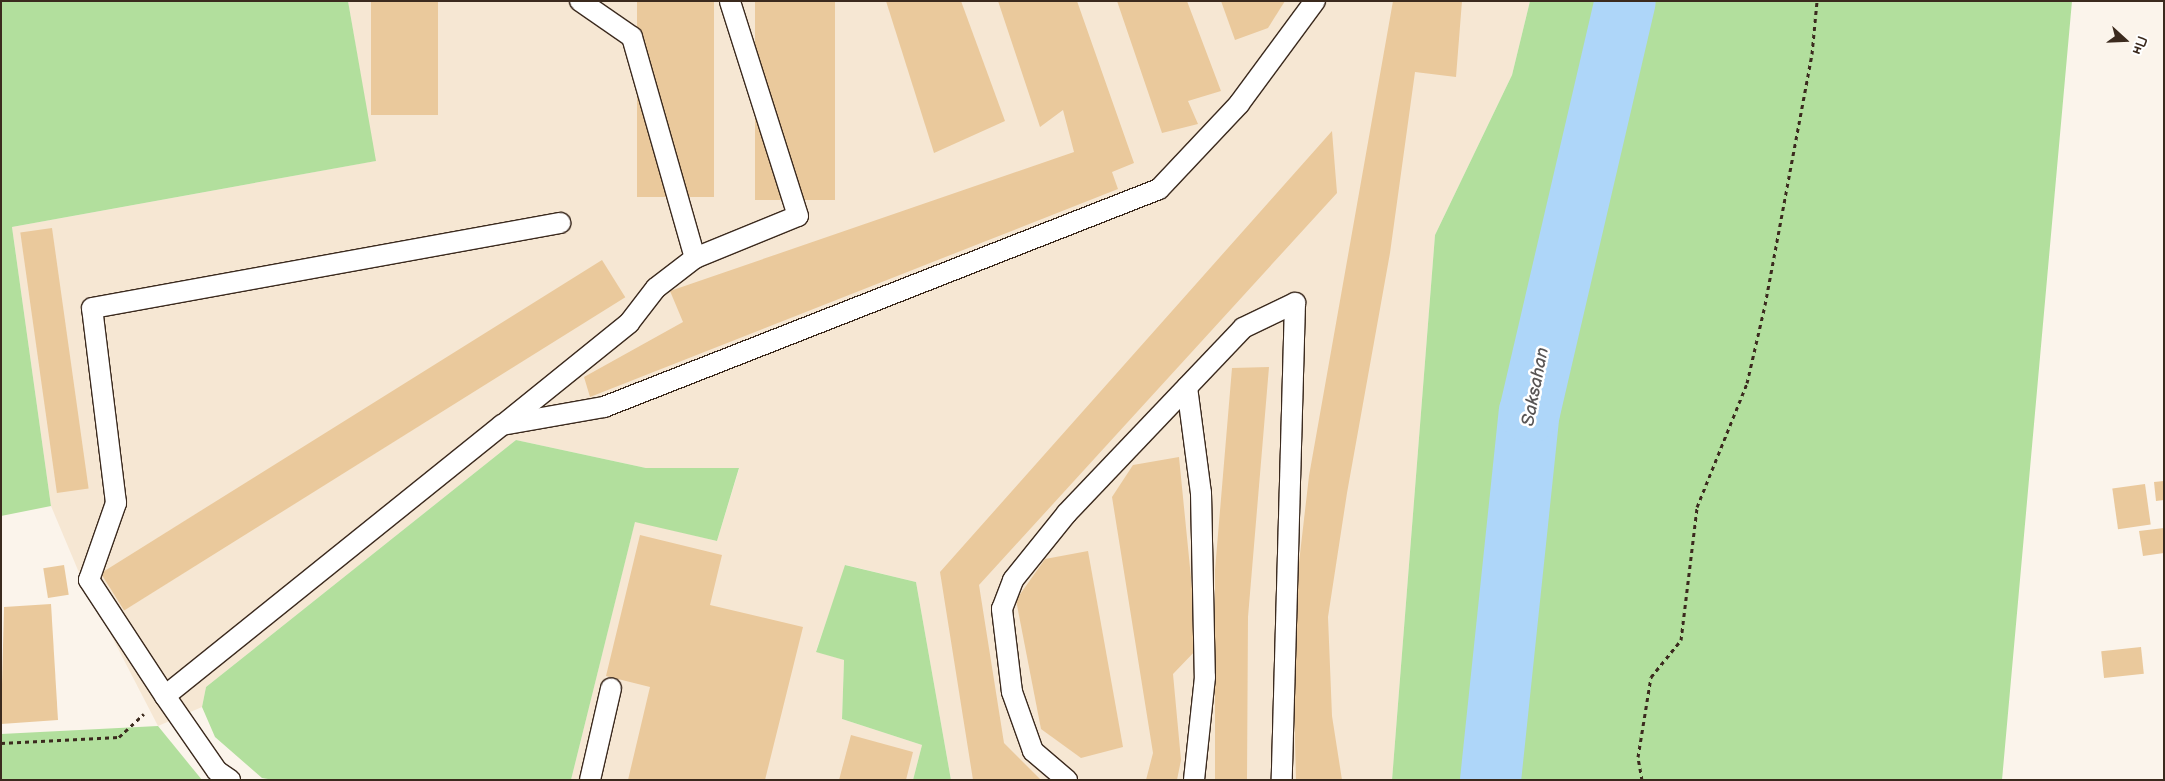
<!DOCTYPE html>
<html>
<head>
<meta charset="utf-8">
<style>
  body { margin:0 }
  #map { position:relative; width:2165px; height:781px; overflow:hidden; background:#fbf4eb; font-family:"Balsamiq Sans",sans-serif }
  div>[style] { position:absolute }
  .built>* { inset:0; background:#f6e7d3 }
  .green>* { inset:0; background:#b2df9d }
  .river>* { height:61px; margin:-30.5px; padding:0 30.5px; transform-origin:30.5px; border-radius:30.5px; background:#aed6f9 }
  .building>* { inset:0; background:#eac99c; transform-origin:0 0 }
  .path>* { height:3px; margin-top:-1.5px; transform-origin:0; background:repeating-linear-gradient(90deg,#3b2a1e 0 4px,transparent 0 8px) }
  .roads { filter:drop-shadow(1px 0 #3b2a1e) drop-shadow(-1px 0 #3b2a1e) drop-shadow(0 1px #3b2a1e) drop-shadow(0 -1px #3b2a1e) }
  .service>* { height:20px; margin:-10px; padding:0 10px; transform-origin:10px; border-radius:10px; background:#fff }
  span { translate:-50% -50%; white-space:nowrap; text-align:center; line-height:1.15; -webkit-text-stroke:5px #fff; paint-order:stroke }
  .water-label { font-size:18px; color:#585555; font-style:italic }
  .frame { position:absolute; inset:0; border:2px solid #3b2a1e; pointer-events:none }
  .north { position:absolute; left:2100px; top:15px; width:50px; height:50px; -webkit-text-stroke:4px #fff; paint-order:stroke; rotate:110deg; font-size:14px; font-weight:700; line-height:20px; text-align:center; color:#3b2a1e }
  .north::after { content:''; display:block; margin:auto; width:18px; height:22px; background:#3b2a1e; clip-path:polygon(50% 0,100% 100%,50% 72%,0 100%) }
</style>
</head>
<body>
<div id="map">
  <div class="built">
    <div style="clip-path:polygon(348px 1px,1530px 1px,1512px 75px,1435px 235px,1392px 780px,951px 780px,916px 582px,846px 565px,816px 651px,844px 660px,842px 719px,922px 745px,913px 780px,571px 780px,635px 521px,717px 541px,739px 469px,646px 468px,516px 440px,206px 687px,202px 707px,158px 726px,80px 575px,51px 506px,12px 227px,375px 161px)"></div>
  </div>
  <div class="green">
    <div style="clip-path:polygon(1px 1px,348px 1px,376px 161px,12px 227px,51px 506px,1px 516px)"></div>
    <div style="clip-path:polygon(1530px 1px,2072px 1px,2002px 780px,1392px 780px,1435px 235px,1512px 75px)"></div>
    <div style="clip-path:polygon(516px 440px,646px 468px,739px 468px,717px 541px,635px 522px,571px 780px,274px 780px,262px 778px,215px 737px,202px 707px,206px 687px)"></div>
    <div style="clip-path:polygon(845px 565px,916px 582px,951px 780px,913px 780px,922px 745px,842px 719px,844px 660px,816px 652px)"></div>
    <div style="clip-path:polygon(158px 726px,202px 780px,1px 780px,1px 734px)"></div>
  </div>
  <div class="river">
    <div style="left:1490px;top:780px;width:370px;rotate:-84deg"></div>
    <div style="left:1529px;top:412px;width:422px;rotate:-76.9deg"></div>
  </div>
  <div class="building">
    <div style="left:371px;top:1px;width:67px;height:114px"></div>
    <div style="left:637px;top:1px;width:77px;height:196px"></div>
    <div style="left:755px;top:1px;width:80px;height:199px"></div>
    <div style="clip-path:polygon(886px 1px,961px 1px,1005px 121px,934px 153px)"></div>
    <div style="clip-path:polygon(998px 1px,1077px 1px,1134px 163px,1112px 172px,1118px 189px,590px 397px,584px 377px,683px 322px,670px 291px,1074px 152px,1063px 110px,1040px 127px)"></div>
    <div style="clip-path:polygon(1117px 1px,1187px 1px,1221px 91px,1188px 101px,1198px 124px,1162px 133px)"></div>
    <div style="clip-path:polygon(1221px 1px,1285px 1px,1268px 28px,1235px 40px)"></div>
    <div style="clip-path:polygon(1393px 1px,1462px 1px,1456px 77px,1415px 72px,1390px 253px,1347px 493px,1328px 617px,1332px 716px,1342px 780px,1296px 780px,1292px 623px,1309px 476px)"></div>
    <div style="clip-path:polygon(1332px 131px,1337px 193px,979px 585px,1004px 743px,1041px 780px,973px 780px,940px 572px)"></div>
    <div style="left:52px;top:228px;width:263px;height:32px;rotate:82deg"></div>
    <div style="left:602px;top:260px;width:44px;height:591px;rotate:58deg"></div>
    <div style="clip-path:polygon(1269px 367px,1248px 617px,1247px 780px,1215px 780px,1215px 570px,1232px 368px)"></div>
    <div style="clip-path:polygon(1179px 457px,1198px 648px,1173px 674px,1181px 760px,1177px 780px,1146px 780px,1153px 753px,1112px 497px,1133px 465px)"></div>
    <div style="clip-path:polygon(2164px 481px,2164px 500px,2156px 501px,2154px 482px)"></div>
    <div style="left:2145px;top:484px;width:41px;height:33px;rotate:82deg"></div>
    <div style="clip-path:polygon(2164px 528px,2164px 553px,2143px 556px,2139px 531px)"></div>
    <div style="clip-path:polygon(640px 535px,722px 555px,710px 605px,803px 627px,765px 780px,628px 780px,650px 687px,606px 676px)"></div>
    <div style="clip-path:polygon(1088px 551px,1123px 747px,1081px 758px,1041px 729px,1016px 600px,1045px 559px)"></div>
    <div style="left:64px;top:565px;width:30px;height:21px;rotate:81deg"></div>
    <div style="clip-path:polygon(51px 604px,58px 720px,1px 724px,4px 607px)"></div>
    <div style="left:2141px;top:647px;width:27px;height:40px;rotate:84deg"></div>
    <div style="clip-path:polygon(851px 735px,913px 752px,906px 780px,839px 780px)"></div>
  </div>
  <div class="path">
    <div style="left:1px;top:743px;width:118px;rotate:-2.9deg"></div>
    <div style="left:119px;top:737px;width:34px;rotate:-43deg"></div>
    <div style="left:1642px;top:780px;width:23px;rotate:-100deg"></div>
    <div style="left:1638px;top:757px;width:81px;rotate:-80.8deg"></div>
    <div style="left:1651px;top:677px;width:48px;rotate:-51deg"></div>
    <div style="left:1681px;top:640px;width:134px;rotate:-83.1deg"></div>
    <div style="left:1697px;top:507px;width:134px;rotate:-68deg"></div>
    <div style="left:1747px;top:383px;width:80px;rotate:-77deg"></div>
    <div style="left:1765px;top:305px;width:255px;rotate:-79.4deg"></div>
    <div style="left:1812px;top:54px;width:53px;rotate:-84.6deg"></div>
  </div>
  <div class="roads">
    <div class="service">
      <div style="left:580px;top:1px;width:63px;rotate:34.7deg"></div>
      <div style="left:632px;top:37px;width:230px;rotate:74.1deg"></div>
      <div style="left:1187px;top:387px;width:107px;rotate:82.5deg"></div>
      <div style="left:1201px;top:493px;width:184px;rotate:88.8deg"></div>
      <div style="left:1205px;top:677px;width:104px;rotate:96.1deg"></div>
      <div style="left:504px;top:424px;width:161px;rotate:-38.9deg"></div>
      <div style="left:629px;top:323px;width:44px;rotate:-52.4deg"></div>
      <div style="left:656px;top:288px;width:49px;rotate:-37.6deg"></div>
      <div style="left:695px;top:258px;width:111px;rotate:-22.2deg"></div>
      <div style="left:798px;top:216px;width:225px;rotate:-107.6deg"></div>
      <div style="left:165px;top:696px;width:139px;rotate:-123.2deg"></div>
      <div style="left:89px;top:580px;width:82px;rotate:-70.7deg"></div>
      <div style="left:116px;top:503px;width:196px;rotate:-97deg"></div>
      <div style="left:92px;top:308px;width:476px;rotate:-10.3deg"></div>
      <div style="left:230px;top:780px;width:16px;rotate:-145deg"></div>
      <div style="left:217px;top:771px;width:91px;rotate:-124.7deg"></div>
      <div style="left:165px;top:696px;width:432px;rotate:-38.8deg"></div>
      <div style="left:502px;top:425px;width:104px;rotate:-10deg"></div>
      <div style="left:604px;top:407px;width:596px;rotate:-21.44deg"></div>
      <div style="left:1159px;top:189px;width:117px;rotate:-46.7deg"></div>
      <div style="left:1239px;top:104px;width:128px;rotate:-53.6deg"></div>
      <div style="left:590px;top:780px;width:94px;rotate:-77.1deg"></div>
      <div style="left:1067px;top:780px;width:45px;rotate:-139.5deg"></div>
      <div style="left:1033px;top:751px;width:63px;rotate:-109.6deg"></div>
      <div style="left:1012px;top:692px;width:84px;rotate:-96.9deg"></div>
      <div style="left:1002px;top:609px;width:31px;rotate:-69deg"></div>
      <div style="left:1013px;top:580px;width:86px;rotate:-51.1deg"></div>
      <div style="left:1067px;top:513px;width:255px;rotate:-46.4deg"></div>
      <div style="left:1243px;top:328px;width:58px;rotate:-25.7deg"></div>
      <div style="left:1295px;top:303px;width:477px;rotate:91.6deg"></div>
    </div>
  </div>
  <div class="water-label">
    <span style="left:1536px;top:387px;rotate:-79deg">Saksahan</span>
  </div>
  <div class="frame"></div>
  <div class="north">Пн</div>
</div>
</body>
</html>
